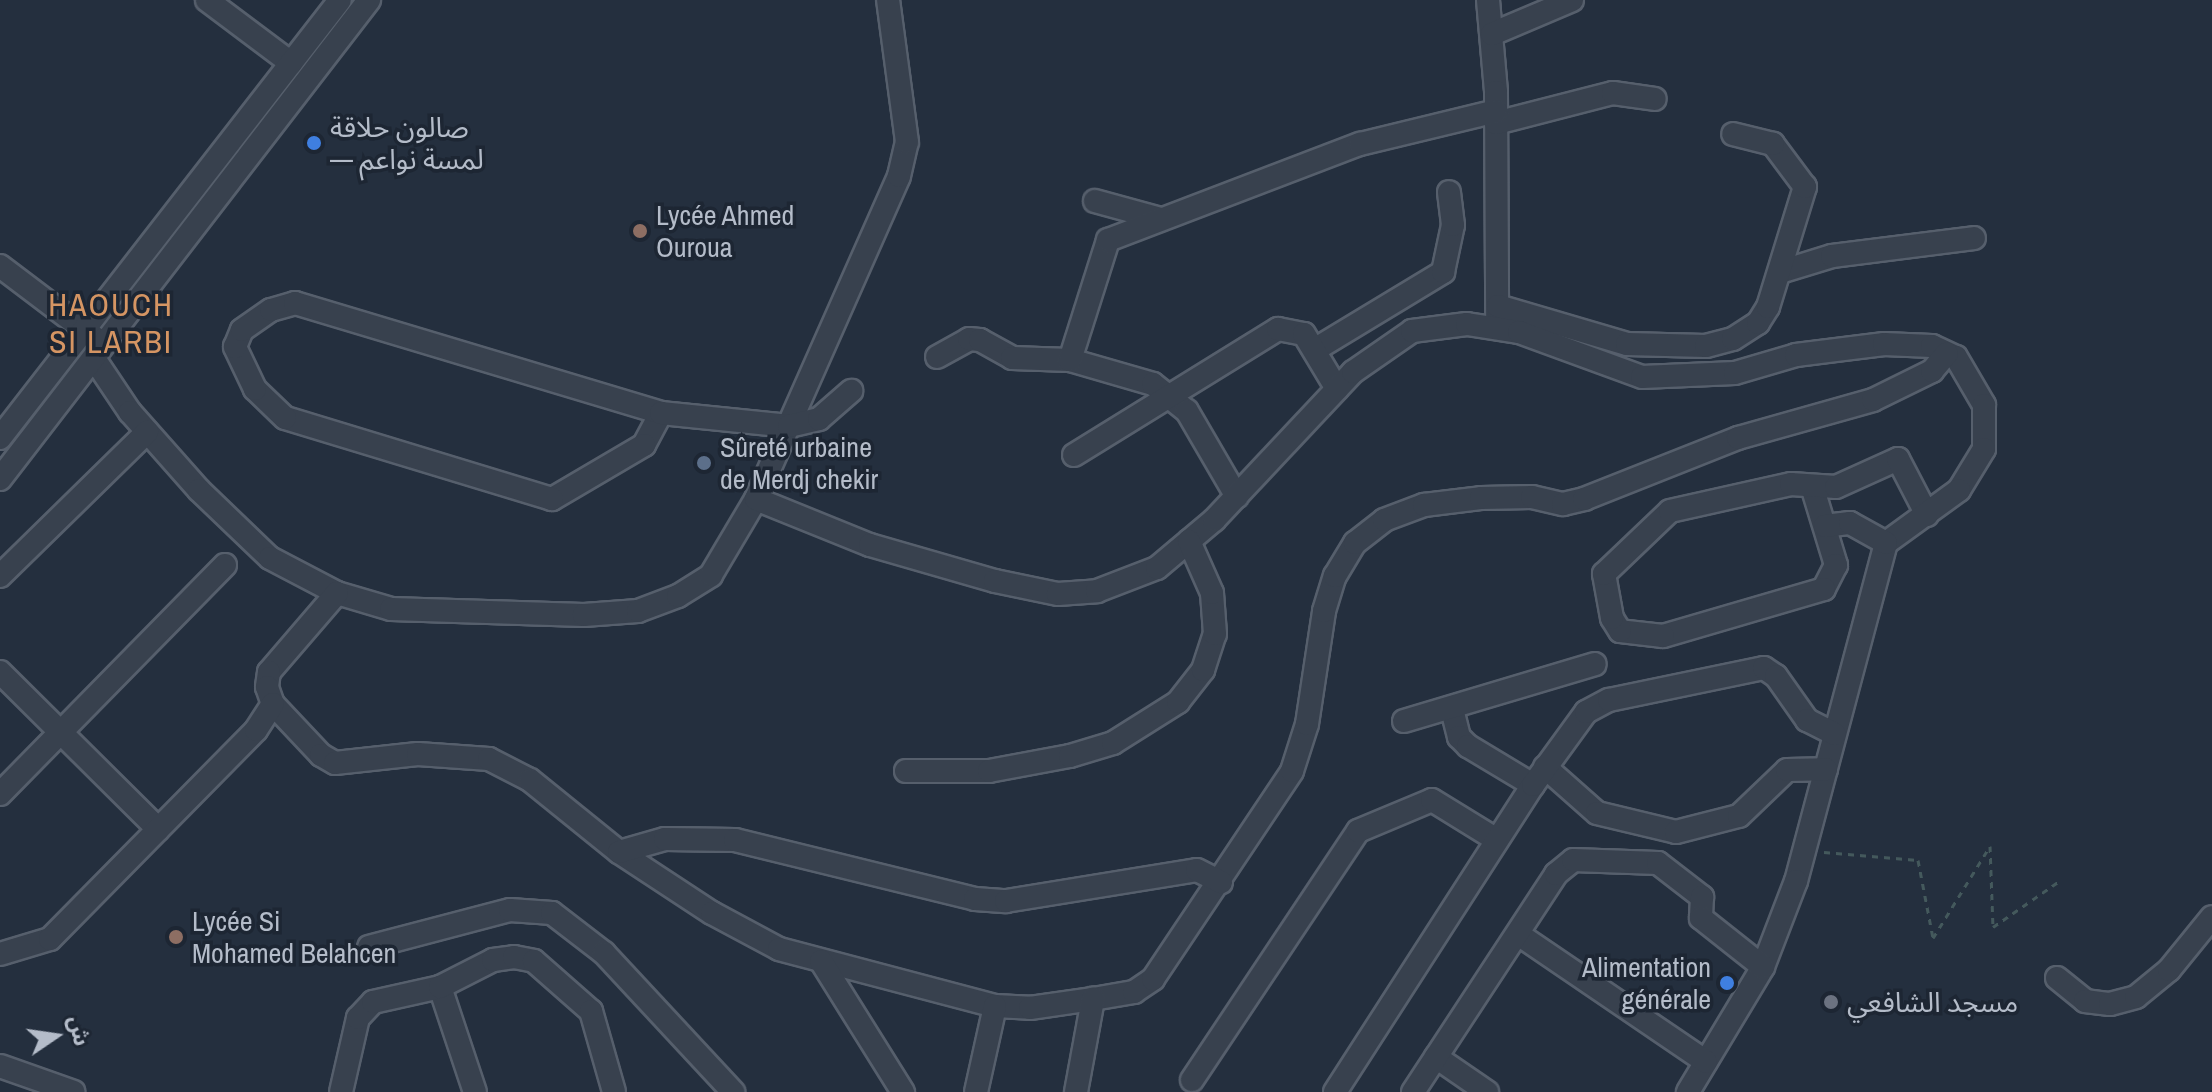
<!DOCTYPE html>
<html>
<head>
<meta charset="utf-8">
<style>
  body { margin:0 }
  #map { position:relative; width:2212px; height:1092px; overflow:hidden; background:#242f3e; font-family:"Archivo Narrow","Noto Sans Arabic",sans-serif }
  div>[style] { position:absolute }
  .path>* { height:3px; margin-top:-1.5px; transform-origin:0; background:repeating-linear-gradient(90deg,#44595c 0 6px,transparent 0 12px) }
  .roads { filter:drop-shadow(2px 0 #565f6c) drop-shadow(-2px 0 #565f6c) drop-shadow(0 2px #565f6c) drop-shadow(0 -2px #565f6c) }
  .minor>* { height:22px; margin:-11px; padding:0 11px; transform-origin:11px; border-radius:11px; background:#38414e }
  .dots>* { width:22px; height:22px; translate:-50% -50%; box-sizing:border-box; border:4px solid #1d2633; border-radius:50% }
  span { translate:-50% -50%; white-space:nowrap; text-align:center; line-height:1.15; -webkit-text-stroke:7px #1d2633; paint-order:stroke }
  .poi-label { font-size:28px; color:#b4bcc9 }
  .left { translate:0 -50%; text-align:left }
  .right { translate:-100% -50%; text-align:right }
  .quarter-label { font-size:32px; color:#d59563; letter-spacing:2px }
  .north { position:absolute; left:16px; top:996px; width:80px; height:80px; -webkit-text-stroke:6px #1d2633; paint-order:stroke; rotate:77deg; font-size:22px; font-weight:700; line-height:32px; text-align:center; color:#b4bcc9 }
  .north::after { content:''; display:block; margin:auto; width:28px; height:36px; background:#b4bcc9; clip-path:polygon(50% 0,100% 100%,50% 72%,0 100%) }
</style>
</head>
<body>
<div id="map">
  <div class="path">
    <div style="left:1824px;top:852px;width:94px;rotate:4.9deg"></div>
    <div style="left:1918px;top:860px;width:79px;rotate:79.1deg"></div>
    <div style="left:1933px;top:938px;width:108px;rotate:-58.2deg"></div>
    <div style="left:1990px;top:846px;width:81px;rotate:87.9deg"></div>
    <div style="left:1993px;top:927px;width:79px;rotate:-34.7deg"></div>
  </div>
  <div class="roads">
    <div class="minor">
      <div style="left:207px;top:0;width:105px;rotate:36.9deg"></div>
      <div style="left:1488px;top:0;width:92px;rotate:85deg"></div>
      <div style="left:1496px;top:92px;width:226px;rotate:89.7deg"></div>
      <div style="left:1492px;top:34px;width:87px;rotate:-23deg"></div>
      <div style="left:1496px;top:123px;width:121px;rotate:-14.4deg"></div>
      <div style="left:1613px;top:93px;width:42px;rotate:8.1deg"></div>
      <div style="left:1095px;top:201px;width:68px;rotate:15.3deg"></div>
      <div style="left:0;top:266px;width:123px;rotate:37.1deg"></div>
      <div style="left:1780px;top:272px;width:54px;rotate:-17.1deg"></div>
      <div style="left:1832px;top:256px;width:143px;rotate:-7.2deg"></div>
      <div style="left:1498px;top:306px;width:134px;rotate:16.4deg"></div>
      <div style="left:1627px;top:344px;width:79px;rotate:1.5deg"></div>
      <div style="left:1706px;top:346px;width:28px;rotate:-15deg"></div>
      <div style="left:1733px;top:339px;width:30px;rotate:-33deg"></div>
      <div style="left:1758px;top:323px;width:19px;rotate:-58deg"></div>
      <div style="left:1768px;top:307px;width:126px;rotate:-72.9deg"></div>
      <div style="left:1805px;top:187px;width:54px;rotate:-126.7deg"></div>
      <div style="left:1773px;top:144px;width:41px;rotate:-166deg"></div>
      <div style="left:1316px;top:349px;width:149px;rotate:-31.2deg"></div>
      <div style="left:1443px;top:272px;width:48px;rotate:-78deg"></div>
      <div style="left:1453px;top:225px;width:33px;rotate:-97deg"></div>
      <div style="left:937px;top:357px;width:37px;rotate:-29deg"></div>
      <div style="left:969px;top:339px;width:11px;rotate:5deg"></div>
      <div style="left:980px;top:340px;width:37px;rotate:29deg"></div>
      <div style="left:1012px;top:358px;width:58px;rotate:2deg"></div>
      <div style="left:1070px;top:360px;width:86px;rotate:16.1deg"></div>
      <div style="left:1153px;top:384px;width:43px;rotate:38.5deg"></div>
      <div style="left:1187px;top:411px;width:99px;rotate:59.8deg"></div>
      <div style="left:95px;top:360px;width:63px;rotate:56.1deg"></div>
      <div style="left:130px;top:412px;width:104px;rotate:48.5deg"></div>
      <div style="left:199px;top:490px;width:98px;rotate:43.8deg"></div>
      <div style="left:270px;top:558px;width:76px;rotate:27.6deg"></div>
      <div style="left:337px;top:593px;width:56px;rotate:16.5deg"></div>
      <div style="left:391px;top:609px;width:193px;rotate:1.8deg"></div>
      <div style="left:584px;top:615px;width:54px;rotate:-4.2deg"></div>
      <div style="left:638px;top:611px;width:43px;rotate:-20.6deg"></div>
      <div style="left:678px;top:596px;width:39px;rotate:-32deg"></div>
      <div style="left:711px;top:575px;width:88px;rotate:-59.4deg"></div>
      <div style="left:756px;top:499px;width:353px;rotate:-66.1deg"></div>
      <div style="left:899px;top:176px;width:35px;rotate:-77deg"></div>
      <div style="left:907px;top:142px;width:143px;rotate:-97.6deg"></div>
      <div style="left:1070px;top:360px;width:126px;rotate:-72.4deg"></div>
      <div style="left:1108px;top:240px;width:270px;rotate:-20.9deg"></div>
      <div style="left:1360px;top:144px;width:140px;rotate:-13.6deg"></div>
      <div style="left:661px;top:413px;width:36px;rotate:118deg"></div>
      <div style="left:644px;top:445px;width:107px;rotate:149.6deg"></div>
      <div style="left:552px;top:499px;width:279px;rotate:-163.1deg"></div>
      <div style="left:285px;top:418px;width:42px;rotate:-136deg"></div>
      <div style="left:255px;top:389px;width:47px;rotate:-115.5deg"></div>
      <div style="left:235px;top:347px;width:18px;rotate:-68deg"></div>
      <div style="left:242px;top:330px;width:35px;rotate:-35deg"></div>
      <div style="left:271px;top:310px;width:25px;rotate:-16deg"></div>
      <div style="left:295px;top:303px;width:382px;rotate:16.7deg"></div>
      <div style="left:661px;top:413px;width:129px;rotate:5.8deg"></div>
      <div style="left:789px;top:426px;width:31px;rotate:-13deg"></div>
      <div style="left:819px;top:419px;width:43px;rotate:-41.2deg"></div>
      <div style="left:0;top:438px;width:554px;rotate:-52.18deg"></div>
      <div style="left:1074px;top:455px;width:240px;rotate:-31.7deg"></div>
      <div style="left:1278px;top:329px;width:26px;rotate:11deg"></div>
      <div style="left:1304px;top:334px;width:64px;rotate:59deg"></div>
      <div style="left:0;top:479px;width:605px;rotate:-52.39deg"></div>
      <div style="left:1812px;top:486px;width:83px;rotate:73.1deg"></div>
      <div style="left:1836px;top:565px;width:27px;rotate:117deg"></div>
      <div style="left:1824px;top:589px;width:168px;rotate:163.7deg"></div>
      <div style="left:1663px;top:636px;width:43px;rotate:-173.4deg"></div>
      <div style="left:1620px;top:631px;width:15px;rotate:-122deg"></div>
      <div style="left:1612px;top:618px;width:45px;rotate:-100.3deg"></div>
      <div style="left:1604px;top:574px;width:91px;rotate:-43.7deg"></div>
      <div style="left:1670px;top:511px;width:124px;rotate:-12.6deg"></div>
      <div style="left:1791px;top:484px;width:45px;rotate:3.8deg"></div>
      <div style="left:1836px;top:487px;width:68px;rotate:-24.3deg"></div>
      <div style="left:1898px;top:459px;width:63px;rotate:62.6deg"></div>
      <div style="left:756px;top:499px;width:123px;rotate:22deg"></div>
      <div style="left:870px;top:545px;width:130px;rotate:16.1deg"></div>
      <div style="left:995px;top:581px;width:64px;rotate:11.7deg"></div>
      <div style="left:1058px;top:594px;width:39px;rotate:-4deg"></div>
      <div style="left:1097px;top:591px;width:64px;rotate:-21deg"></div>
      <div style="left:1157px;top:568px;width:75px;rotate:-40.1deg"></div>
      <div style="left:1214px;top:520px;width:203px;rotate:-46.8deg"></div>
      <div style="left:1353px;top:372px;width:72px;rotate:-34.8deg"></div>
      <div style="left:1412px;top:331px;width:55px;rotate:-7.3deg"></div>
      <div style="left:1467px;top:324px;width:53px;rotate:8.7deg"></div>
      <div style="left:1519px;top:332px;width:131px;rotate:20.1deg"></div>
      <div style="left:1642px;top:377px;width:93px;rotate:-2.5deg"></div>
      <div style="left:1735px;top:373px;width:64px;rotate:-16.4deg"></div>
      <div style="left:1796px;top:355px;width:89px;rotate:-7.1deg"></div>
      <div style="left:1884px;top:344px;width:48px;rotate:2.4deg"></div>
      <div style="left:1932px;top:346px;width:26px;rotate:25deg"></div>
      <div style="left:1956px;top:357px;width:56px;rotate:59.7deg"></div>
      <div style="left:1984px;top:405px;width:44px;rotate:90deg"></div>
      <div style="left:1984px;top:449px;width:48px;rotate:121.4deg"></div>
      <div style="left:1959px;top:490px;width:90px;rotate:144deg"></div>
      <div style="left:1886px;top:543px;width:350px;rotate:104.9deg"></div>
      <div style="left:1796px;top:881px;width:92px;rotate:111deg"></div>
      <div style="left:1763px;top:967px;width:146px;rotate:121deg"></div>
      <div style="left:1825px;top:526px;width:25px;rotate:-7deg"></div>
      <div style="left:1850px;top:523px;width:41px;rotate:29.1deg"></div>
      <div style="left:0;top:576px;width:206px;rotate:-44.4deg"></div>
      <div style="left:337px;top:593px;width:104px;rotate:130.7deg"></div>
      <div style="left:269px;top:672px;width:15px;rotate:98deg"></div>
      <div style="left:267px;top:687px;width:18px;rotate:71deg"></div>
      <div style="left:273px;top:704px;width:70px;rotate:46.7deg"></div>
      <div style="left:321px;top:755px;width:16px;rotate:30deg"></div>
      <div style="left:335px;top:763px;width:83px;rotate:-6.2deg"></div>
      <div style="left:418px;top:754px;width:71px;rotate:4deg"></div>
      <div style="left:489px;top:759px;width:46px;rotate:27.1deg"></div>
      <div style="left:530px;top:780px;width:114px;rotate:39deg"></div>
      <div style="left:619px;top:852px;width:111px;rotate:33.3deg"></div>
      <div style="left:712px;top:913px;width:76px;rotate:28.2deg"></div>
      <div style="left:779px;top:949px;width:223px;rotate:14.8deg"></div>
      <div style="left:995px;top:1006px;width:35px;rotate:3deg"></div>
      <div style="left:1030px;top:1008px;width:64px;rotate:-8.1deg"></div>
      <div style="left:1093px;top:999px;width:42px;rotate:-9.7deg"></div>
      <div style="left:1134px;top:992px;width:23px;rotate:-34deg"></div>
      <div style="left:1153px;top:979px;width:250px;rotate:-56.2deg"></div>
      <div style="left:1292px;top:771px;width:49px;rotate:-72.3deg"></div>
      <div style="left:1307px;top:724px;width:114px;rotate:-81.4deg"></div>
      <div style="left:1324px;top:611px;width:37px;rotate:-73deg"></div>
      <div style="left:1335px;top:576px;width:39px;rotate:-59deg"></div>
      <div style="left:1355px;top:543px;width:37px;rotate:-38deg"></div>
      <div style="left:1384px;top:520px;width:43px;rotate:-20.6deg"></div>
      <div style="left:1424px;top:505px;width:57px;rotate:-7deg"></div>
      <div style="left:1481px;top:498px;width:51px;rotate:-1.1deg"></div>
      <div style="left:1532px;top:497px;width:32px;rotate:13deg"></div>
      <div style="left:1563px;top:504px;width:22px;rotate:-13deg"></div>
      <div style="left:1584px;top:499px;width:166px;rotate:-21.6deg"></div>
      <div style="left:1738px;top:438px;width:140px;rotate:-15.7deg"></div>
      <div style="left:1873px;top:400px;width:66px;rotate:-26.2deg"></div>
      <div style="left:1932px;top:371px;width:23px;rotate:-50deg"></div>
      <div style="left:0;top:672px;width:223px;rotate:44.8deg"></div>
      <div style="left:1452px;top:709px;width:29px;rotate:76deg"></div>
      <div style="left:1459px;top:737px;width:13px;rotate:45deg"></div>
      <div style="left:1468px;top:746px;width:76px;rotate:31deg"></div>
      <div style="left:1404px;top:721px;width:199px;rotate:-16.6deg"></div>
      <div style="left:1545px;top:767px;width:69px;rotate:41.5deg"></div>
      <div style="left:1597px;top:813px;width:81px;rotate:13.5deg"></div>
      <div style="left:1676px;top:832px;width:65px;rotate:-14.3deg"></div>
      <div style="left:1739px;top:816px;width:66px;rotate:-43.8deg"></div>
      <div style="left:1787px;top:770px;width:39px;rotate:-1deg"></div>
      <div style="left:906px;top:771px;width:83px"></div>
      <div style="left:989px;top:771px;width:82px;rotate:-10.5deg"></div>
      <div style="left:1070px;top:756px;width:45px;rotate:-16.8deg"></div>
      <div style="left:1113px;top:743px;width:77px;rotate:-32.2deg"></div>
      <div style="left:1178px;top:702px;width:41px;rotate:-52deg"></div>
      <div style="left:1203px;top:670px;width:38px;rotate:-72deg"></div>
      <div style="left:1215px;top:634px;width:41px;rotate:-94.2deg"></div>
      <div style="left:1212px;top:593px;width:57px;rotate:-113.9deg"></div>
      <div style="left:0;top:794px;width:321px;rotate:-45.5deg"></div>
      <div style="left:619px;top:852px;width:48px;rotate:-15.8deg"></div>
      <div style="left:665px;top:839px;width:70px;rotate:0.8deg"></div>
      <div style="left:735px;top:840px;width:247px;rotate:13.8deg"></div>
      <div style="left:975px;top:899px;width:31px;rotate:4deg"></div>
      <div style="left:1006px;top:901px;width:193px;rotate:-9.2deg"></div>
      <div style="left:1197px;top:870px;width:27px;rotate:27deg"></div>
      <div style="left:1518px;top:934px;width:227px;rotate:34.2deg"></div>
      <div style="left:369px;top:947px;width:146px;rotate:-14.7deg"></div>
      <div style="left:510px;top:910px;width:42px;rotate:4.1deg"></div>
      <div style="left:552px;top:913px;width:66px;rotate:37.6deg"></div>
      <div style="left:604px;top:953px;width:190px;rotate:47.1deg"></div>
      <div style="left:0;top:954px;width:52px;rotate:-16.7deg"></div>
      <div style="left:50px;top:939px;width:293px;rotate:-45.4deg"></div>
      <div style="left:256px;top:730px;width:31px;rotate:-57deg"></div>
      <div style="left:821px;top:961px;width:155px;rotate:58deg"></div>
      <div style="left:2057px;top:978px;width:36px;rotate:39deg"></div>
      <div style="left:2085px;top:1001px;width:25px;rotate:7deg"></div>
      <div style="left:2110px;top:1004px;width:27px;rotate:-15deg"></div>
      <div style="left:2136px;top:997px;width:43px;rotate:-39.3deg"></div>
      <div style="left:2169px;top:970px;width:68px;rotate:-50.9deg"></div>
      <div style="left:440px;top:987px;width:111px;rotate:71.6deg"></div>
      <div style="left:1436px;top:1057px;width:62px;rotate:34.5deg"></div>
      <div style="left:0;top:1066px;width:78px;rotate:19.4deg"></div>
      <div style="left:1192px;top:1080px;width:299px;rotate:-56.3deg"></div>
      <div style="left:1358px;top:831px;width:80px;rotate:-22.7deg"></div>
      <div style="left:1432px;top:800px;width:76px;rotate:31.6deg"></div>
      <div style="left:341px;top:1092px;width:76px;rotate:-77.1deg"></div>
      <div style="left:358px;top:1018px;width:22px;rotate:-47deg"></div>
      <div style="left:373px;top:1002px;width:69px;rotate:-12.6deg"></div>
      <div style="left:440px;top:987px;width:59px;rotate:-27deg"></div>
      <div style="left:493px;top:960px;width:21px;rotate:-8deg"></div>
      <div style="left:514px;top:957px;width:20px;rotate:11deg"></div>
      <div style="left:534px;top:961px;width:76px;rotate:41.3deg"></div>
      <div style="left:591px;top:1011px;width:84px;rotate:74.1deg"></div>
      <div style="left:976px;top:1092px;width:88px;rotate:-77.5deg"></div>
      <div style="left:1076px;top:1092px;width:95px;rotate:-79.6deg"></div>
      <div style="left:1335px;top:1092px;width:365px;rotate:-57.2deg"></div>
      <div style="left:1533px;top:785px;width:90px;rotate:-54deg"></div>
      <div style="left:1586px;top:712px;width:26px;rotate:-28deg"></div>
      <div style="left:1609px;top:700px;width:158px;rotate:-11.7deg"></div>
      <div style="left:1764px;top:668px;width:14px;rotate:34deg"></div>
      <div style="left:1776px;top:676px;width:54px;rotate:54.8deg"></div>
      <div style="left:1807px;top:720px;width:31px;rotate:27deg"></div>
      <div style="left:1413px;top:1092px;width:261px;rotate:-56.7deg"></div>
      <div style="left:1556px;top:874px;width:22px;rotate:-39deg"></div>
      <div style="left:1573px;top:860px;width:85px;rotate:2deg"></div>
      <div style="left:1658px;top:863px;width:56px;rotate:37.7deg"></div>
      <div style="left:1702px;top:897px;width:21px;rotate:93deg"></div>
      <div style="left:1701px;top:918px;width:79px;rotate:38.3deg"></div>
    </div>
  </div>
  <div class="dots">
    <div style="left:314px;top:143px;background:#3f7fe0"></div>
    <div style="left:640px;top:231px;background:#8d6e63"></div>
    <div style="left:704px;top:463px;background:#5c6f8a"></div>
    <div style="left:176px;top:937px;background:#8d6e63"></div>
    <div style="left:1727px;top:983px;background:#3f7fe0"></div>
    <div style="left:1831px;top:1002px;background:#6b7280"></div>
  </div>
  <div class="poi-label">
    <span class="left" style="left:330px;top:143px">صالون حلاقة<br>— لمسة نواعم</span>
    <span class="left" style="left:656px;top:231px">Lycée Ahmed<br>Ouroua</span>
    <span class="left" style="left:720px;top:463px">Sûreté urbaine<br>de Merdj chekir</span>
    <span class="left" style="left:192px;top:937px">Lycée Si<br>Mohamed Belahcen</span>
    <span class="right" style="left:1711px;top:983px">Alimentation<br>générale</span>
    <span class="left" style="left:1847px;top:1002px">مسجد الشافعي</span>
  </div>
  <div class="quarter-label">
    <span style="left:111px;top:324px">HAOUCH<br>SI LARBI</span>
  </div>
  <div class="north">ش</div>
</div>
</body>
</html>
